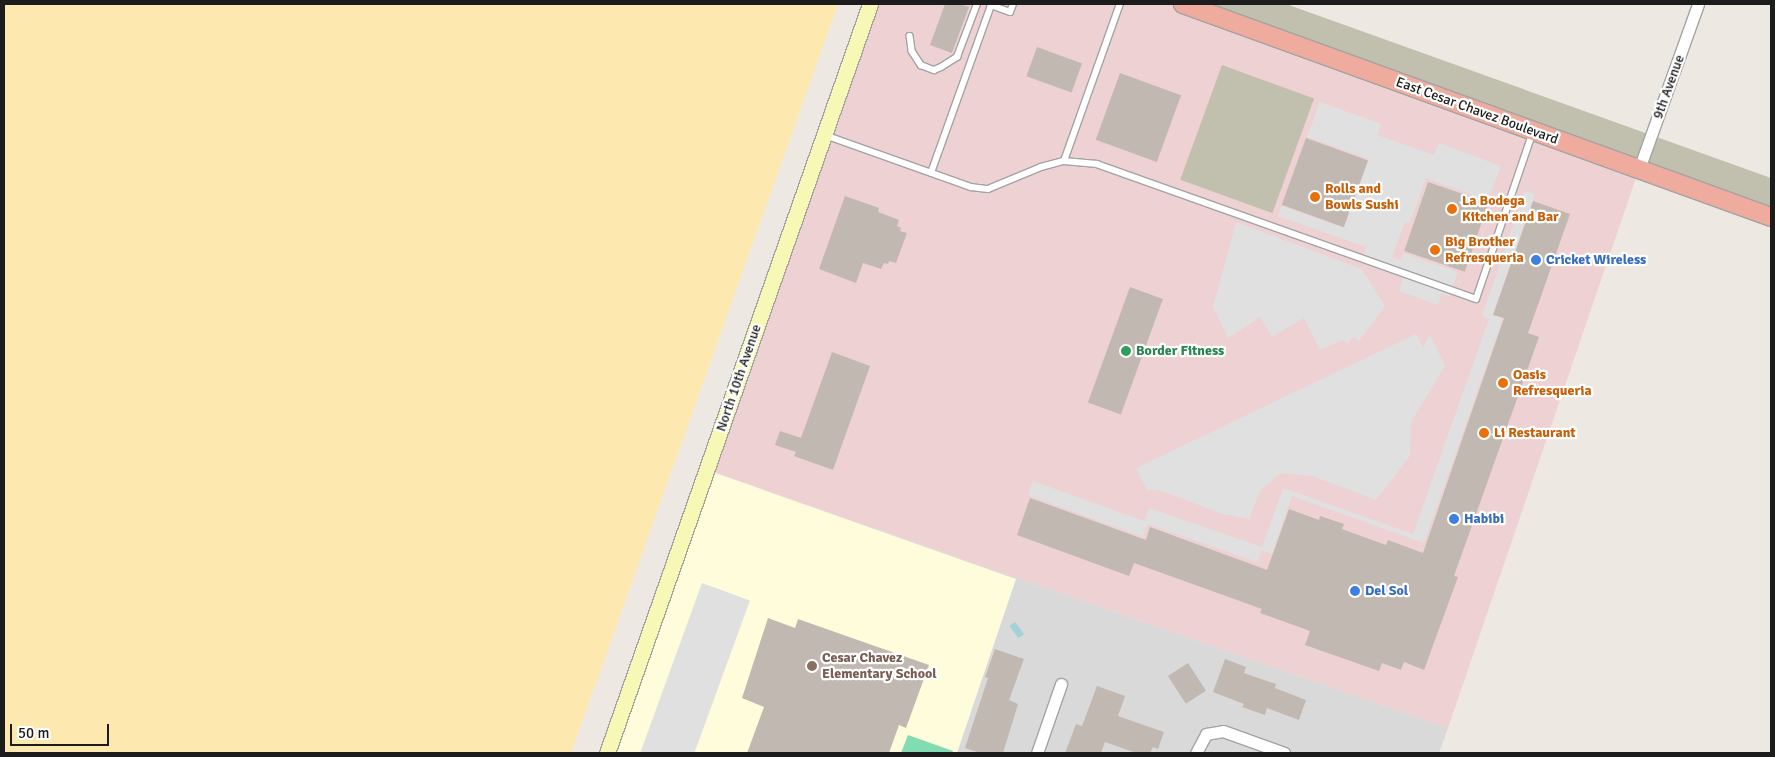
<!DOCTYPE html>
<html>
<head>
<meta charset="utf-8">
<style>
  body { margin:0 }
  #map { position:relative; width:1775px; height:757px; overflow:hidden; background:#ede9e2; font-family:Signika,sans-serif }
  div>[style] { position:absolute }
  .residential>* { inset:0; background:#dad9d9 }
  .commercial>* { inset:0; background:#eed1d2 }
  .education>* { inset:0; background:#fefcda }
  .construction>* { inset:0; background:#c1c0ae; transform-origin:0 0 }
  .sand>* { inset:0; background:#fde9b0 }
  .pitch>* { inset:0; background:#81dbb3 }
  .parking>* { inset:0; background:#e0e0e0; transform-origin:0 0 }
  .water>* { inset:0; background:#a3d1da; transform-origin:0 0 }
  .building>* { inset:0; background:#c2b8b2; transform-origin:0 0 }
  .roads { filter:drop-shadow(1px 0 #a3a3a3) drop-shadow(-1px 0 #a3a3a3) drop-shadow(0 1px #a3a3a3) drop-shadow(0 -1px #a3a3a3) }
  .service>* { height:5.5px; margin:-2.75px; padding:0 2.75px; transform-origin:2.75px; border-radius:2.75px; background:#fff }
  .minor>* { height:11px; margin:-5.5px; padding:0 5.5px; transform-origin:5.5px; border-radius:5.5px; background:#fff }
  .secondary>* { height:15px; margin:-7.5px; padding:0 7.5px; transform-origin:7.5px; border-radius:7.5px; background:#f7f7b6 }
  .trunk>* { height:18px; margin:-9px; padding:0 9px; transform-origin:9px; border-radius:9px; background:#eeab9e }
  .dots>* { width:14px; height:14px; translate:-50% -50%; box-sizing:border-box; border:2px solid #fff; border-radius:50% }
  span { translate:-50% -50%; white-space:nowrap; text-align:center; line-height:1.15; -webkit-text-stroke:4.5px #fff; paint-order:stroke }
  .street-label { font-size:14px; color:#1c1c1c }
  .food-label { font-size:14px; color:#c56008; font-weight:700 }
  .left { translate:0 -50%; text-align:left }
  .shop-label { font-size:14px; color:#366cbe; font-weight:700 }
  .leisure-label { font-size:14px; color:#27864d; font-weight:700 }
  .education-label { font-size:14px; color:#785e54; font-weight:700 }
  .frame { position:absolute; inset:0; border:5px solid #1c1c1c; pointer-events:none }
  .scale { position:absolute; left:10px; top:724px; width:99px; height:22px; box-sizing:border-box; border:2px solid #1c1c1c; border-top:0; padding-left:6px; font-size:15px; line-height:18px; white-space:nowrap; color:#1c1c1c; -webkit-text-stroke:4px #fff; paint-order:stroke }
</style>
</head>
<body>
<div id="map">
  <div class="residential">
    <div style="clip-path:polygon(707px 470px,1448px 728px,1439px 753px,607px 753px)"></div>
  </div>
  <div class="commercial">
    <div style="clip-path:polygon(870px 4px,1183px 4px,1639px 169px,1448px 728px,707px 470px)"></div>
  </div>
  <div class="education">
    <div style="clip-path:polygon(707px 470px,1016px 579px,957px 753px,607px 753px)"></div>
  </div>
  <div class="construction">
    <div style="clip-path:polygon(1194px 4px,1286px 4px,1771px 178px,1771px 211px)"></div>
    <div style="left:1222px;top:65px;width:98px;height:122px;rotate:20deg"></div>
  </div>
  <div class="sand">
    <div style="clip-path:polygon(4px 4px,838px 4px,571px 753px,4px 753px)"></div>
  </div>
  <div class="pitch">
    <div style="clip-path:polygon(908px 735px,953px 751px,952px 753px,901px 753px)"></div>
  </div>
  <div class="parking">
    <div style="clip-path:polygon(1320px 102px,1381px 124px,1377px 135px,1434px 155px,1439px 143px,1501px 166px,1488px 201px,1426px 178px,1410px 223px,1405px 222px,1392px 257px,1401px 260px,1403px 253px,1458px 272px,1449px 296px,1442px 293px,1438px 305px,1399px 291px,1403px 278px,1361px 263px,1366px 247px,1278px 216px,1282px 206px,1344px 228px,1369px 159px,1307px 137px)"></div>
    <div style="clip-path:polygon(1525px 191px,1535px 194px,1493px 314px,1503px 319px,1424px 543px,1292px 496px,1272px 554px,1262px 550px,1257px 562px,1148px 524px,1143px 537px,1028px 495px,1033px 481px,1144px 521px,1149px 508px,1262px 547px,1283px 488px,1413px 534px,1489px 319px,1482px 316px)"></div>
    <div style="clip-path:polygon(1236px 222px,1362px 269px,1385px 306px,1359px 341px,1354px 336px,1347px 344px,1343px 340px,1320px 350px,1304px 318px,1272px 337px,1260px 317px,1228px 338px,1213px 307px)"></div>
    <div style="clip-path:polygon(1416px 334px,1423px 347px,1430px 334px,1445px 366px,1411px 422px,1410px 456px,1376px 500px,1312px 476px,1280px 473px,1260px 491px,1249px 519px,1222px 514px,1160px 490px,1147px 490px,1136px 468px)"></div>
    <div style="left:702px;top:583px;width:51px;height:180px;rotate:20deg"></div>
  </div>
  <div class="water">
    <div style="left:1015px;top:622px;width:15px;height:7px;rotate:53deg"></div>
  </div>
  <div class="building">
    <div style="clip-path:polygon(945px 4px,960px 4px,969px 7px,952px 53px,930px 45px)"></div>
    <div style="left:1037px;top:47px;width:48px;height:31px;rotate:20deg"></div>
    <div style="left:1120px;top:73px;width:65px;height:71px;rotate:20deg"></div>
    <div style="left:1306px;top:138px;width:66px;height:71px;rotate:20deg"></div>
    <div style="left:1428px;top:182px;width:64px;height:73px;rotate:19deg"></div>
    <div style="clip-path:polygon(845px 196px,879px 208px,878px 212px,899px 220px,897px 226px,901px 228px,900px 231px,907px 233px,896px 263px,889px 261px,888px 264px,884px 263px,881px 269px,863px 263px,856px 283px,819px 269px)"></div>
    <div style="clip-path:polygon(1533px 201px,1570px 214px,1528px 333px,1539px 337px,1454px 576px,1458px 577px,1424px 670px,1404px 662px,1401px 670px,1382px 663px,1379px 671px,1305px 645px,1310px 631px,1260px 613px,1262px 609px,1134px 563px,1129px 576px,1017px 535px,1030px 498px,1146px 540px,1150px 527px,1267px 570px,1289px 509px,1319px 520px,1320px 516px,1344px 524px,1342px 529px,1386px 545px,1388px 540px,1423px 553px,1504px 318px,1493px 315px)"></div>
    <div style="left:1130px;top:287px;width:35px;height:123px;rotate:20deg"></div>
    <div style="clip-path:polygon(832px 352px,870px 366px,833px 470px,794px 456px,796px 452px,775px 445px,780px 431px,801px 438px)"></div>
    <div style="clip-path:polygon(768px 618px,795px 628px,798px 619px,929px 665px,906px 728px,899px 725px,889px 753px,747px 753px,764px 707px,742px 698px)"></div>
    <div style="clip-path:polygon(995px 649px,1024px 659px,1009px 700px,1018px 704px,1003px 753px,980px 753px,965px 748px,988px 678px,985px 677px)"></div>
    <div style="clip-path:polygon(1225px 659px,1246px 667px,1244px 673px,1276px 684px,1275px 688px,1306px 700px,1299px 720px,1267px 708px,1265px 715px,1242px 707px,1244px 704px,1213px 692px)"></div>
    <div style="left:1188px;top:663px;width:33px;height:24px;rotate:57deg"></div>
    <div style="clip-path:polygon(1097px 686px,1125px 696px,1118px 716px,1164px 732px,1158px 749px,1153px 747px,1150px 753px,1136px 753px,1105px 742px,1101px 753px,1065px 753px,1076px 724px,1082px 726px)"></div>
  </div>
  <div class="roads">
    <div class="service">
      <div style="left:910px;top:36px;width:15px;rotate:82deg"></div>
      <div style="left:912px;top:51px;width:17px;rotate:57deg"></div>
      <div style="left:921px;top:65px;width:14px;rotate:21deg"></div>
      <div style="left:934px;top:70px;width:8px;rotate:-23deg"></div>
      <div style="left:941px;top:67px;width:19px;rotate:-32deg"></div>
      <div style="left:957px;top:57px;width:57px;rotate:-69.3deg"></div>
      <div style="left:825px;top:135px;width:155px;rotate:19.6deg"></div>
      <div style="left:971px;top:187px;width:17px;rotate:7deg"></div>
      <div style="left:988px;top:189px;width:57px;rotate:-22.5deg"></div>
      <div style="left:1041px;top:167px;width:24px;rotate:-15deg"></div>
      <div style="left:1064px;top:161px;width:33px;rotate:5deg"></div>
      <div style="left:1097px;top:164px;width:402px;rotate:19.6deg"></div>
      <div style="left:1476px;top:299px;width:176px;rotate:-71.2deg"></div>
      <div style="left:1064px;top:161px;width:167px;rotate:-70.4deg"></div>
      <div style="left:931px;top:173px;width:178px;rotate:-70.3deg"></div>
      <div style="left:991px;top:5px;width:20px;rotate:20deg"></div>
      <div style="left:1010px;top:12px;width:9px;rotate:-69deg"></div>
    </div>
    <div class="minor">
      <div style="left:1639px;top:169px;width:175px;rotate:-70.3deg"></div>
      <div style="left:1037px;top:753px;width:73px;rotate:-70.8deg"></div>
      <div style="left:1196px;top:753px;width:21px;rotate:-62deg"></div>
      <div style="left:1206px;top:734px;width:17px;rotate:-10deg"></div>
      <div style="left:1223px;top:731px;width:65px;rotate:19.8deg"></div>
    </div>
    <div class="secondary">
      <div style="left:607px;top:753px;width:794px;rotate:-70.65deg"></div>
    </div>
    <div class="trunk">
      <div style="left:1183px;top:4px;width:625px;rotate:19.91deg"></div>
    </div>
  </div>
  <div class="dots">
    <div style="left:1315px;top:197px;background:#e8710a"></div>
    <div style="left:1452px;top:209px;background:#e8710a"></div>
    <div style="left:1435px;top:250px;background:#e8710a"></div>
    <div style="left:1536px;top:260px;background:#3f7fe0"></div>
    <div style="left:1126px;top:351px;background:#2e9e5b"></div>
    <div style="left:1503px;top:383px;background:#e8710a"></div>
    <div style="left:1484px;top:433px;background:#e8710a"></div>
    <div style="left:1454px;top:519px;background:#3f7fe0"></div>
    <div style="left:1355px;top:591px;background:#3f7fe0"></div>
    <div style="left:812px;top:666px;background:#8d6e63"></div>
  </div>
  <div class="street-label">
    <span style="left:1669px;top:87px;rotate:-70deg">9th Avenue</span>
    <span style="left:1477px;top:111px;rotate:20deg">East Cesar Chavez Boulevard</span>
    <span style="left:739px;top:378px;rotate:-71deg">North 10th Avenue</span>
  </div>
  <div class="food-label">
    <span class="left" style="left:1325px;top:197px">Rolls and<br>Bowls Sushi</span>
    <span class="left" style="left:1462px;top:209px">La Bodega<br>Kitchen and Bar</span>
    <span class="left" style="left:1445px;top:250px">Big Brother<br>Refresqueria</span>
    <span class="left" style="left:1513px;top:383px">Oasis<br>Refresqueria</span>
    <span class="left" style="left:1494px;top:433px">Li Restaurant</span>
  </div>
  <div class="shop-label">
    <span class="left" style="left:1546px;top:260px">Cricket Wireless</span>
    <span class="left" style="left:1464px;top:519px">Habibi</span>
    <span class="left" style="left:1365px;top:591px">Del Sol</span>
  </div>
  <div class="leisure-label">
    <span class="left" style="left:1136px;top:351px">Border Fitness</span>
  </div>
  <div class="education-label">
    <span class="left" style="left:822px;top:666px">Cesar Chavez<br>Elementary School</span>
  </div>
  <div class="frame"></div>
  <div class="scale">50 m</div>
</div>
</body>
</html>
